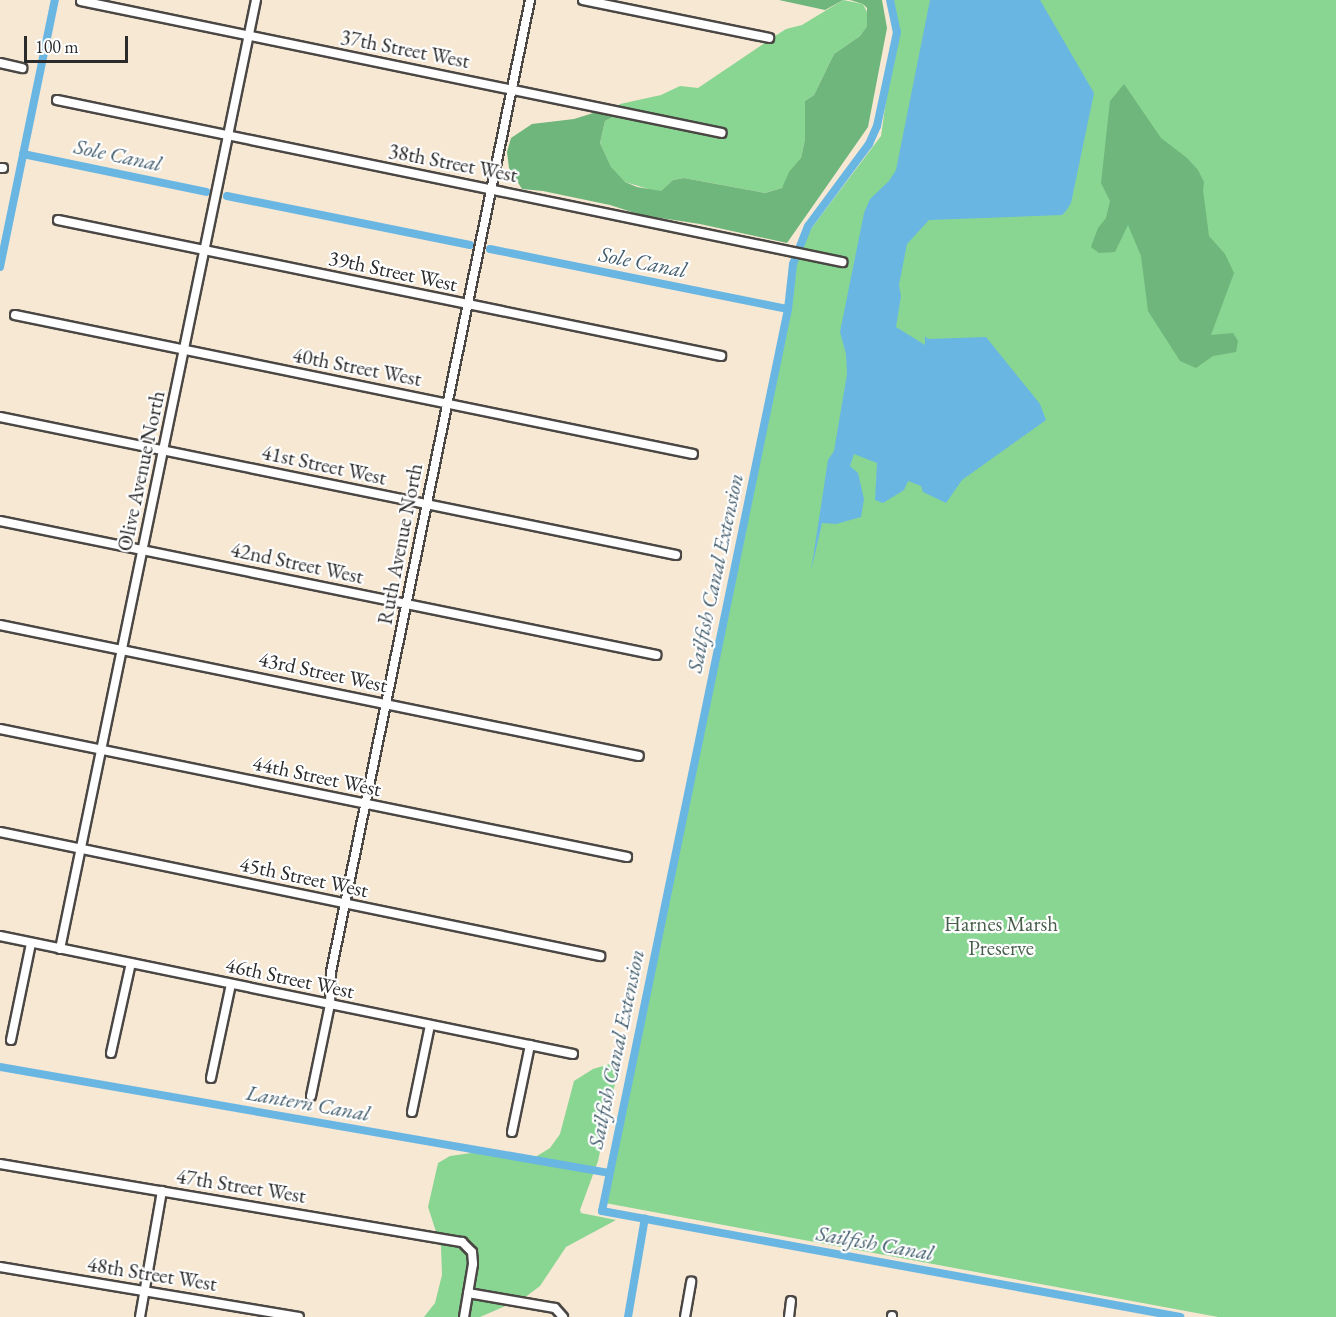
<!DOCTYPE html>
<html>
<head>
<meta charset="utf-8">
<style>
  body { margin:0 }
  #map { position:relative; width:1336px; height:1317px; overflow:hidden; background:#f7e8d4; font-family:"EB Garamond",serif }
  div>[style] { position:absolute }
  .green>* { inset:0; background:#89d592 }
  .forest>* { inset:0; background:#6eb67c }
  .water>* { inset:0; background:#6ab6e3 }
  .canal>* { height:8px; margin:-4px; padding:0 4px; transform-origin:4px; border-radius:4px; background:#6ab6e3 }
  .roads { filter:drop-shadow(2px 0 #4a4744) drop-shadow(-2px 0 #4a4744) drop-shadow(0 2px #4a4744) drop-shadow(0 -2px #4a4744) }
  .minor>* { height:8px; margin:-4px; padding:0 4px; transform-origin:4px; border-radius:4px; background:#fff }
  span { translate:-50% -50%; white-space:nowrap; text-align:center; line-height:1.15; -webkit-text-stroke:4.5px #fff; paint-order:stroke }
  .street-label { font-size:21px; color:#2b2b2b }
  .park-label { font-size:21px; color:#475e4a }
  .water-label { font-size:22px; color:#415c6b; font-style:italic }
  .scale { position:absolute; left:24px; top:36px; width:104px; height:27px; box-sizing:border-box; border:3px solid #2b2b2b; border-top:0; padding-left:8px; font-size:18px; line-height:21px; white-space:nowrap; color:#2b2b2b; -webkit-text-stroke:4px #fff; paint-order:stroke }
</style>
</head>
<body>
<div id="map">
  <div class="green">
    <div style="clip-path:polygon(843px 0,863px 4px,868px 14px,867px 26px,860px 36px,834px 54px,814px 95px,805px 101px,805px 139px,801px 158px,782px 188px,765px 193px,684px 178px,673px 180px,661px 191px,655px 191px,625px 182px,613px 172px,600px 143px,605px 121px,611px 118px,620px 104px,661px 95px,680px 86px,698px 88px,772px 38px,786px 29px,802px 25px)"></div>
    <div style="clip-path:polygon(892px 0,1336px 0,1336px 1317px,1218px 1317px,605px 1203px,801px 242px,881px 136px,896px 30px)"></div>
    <div style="clip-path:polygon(620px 1061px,598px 1161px,580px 1210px,581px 1213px,616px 1220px,566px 1247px,540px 1286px,524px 1298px,480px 1317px,424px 1317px,435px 1303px,442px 1275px,441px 1247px,428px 1207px,438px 1163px,450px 1156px,478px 1152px,526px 1158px,537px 1156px,550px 1148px,560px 1134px,574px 1081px,593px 1069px)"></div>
  </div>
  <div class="forest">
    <div style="clip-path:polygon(779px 0,843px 0,825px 10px)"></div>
    <div style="clip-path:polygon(850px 0,882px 0,887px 28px,868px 127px,787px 243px,700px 224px,641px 215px,610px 205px,543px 191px,522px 189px,509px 168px,507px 152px,511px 138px,532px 124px,574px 119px,619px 105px,611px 118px,605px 121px,600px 143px,611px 167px,625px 182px,637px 187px,661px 191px,673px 180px,684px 178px,765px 193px,782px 188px,789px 172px,801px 158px,805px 139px,805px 101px,814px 95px,834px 54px,860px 36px,867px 26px,867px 8px,863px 4px)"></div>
    <div style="clip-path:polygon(1124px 84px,1161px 138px,1187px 158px,1198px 170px,1204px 182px,1203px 190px,1209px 236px,1225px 254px,1234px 273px,1211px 335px,1233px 333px,1238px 341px,1236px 352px,1213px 356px,1196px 368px,1180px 361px,1148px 311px,1141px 256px,1128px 225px,1115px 252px,1099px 253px,1091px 247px,1098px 228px,1106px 218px,1110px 201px,1101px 183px,1110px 101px)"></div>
  </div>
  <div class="water">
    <div style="clip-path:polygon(930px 0,1040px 0,1094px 93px,1071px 203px,1066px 211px,1062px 215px,929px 220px,907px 244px,899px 285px,901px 296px,896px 327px,925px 345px,925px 336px,928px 339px,986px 337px,1040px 404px,1046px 420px,962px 480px,946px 503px,923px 492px,921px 486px,908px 481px,904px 490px,883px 503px,875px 500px,877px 463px,854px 454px,850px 466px,858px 473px,864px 499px,861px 517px,836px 524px,822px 523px,811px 571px,828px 460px,834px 451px,847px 374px,846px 354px,840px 332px,864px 213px,870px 199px,889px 181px,896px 170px)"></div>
  </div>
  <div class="canal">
    <div style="left:890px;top:0;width:33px;rotate:78deg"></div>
    <div style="left:897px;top:32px;width:96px;rotate:102deg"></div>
    <div style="left:877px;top:126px;width:20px;rotate:114deg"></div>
    <div style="left:869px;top:144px;width:102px;rotate:126.6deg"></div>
    <div style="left:808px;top:226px;width:41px;rotate:111.5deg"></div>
    <div style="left:793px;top:264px;width:45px;rotate:96.3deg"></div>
    <div style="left:788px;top:309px;width:921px;rotate:101.65deg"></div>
    <div style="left:602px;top:1211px;width:588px;rotate:10.39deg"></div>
    <div style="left:23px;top:154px;width:187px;rotate:11.7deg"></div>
    <div style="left:227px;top:196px;width:248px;rotate:11.4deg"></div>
    <div style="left:490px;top:249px;width:304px;rotate:11.4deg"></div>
    <div style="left:0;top:267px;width:273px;rotate:-78.4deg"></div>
    <div style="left:0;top:1067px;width:618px;rotate:9.87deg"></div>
    <div style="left:628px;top:1317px;width:100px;rotate:-80.3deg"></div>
  </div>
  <div class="roads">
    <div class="minor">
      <div style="left:583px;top:0;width:190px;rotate:11.5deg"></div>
      <div style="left:81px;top:1px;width:654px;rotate:11.64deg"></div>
      <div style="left:0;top:63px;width:23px;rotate:13deg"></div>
      <div style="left:57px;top:100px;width:802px;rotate:11.66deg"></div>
      <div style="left:0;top:168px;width:3px"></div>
      <div style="left:58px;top:220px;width:677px;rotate:11.59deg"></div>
      <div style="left:15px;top:315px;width:692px;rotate:11.59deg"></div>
      <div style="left:0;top:417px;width:690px;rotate:11.54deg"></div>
      <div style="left:0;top:521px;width:670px;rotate:11.54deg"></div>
      <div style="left:0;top:625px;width:652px;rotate:11.59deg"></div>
      <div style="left:0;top:729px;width:640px;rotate:11.54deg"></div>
      <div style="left:0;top:832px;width:613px;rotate:11.68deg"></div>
      <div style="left:0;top:936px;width:585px;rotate:11.64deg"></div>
      <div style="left:60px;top:949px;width:969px;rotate:-78.33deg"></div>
      <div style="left:11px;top:1040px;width:99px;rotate:-78.3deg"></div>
      <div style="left:111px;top:1053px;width:92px;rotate:-77.5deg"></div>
      <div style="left:211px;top:1078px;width:96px;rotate:-78deg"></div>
      <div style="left:311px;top:1096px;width:94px;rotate:-78.3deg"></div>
      <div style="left:330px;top:1004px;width:32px;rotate:-88deg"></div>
      <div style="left:331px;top:972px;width:992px;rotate:-78.43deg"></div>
      <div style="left:412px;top:1112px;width:89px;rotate:-78.3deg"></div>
      <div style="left:512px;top:1132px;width:89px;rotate:-78.3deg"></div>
      <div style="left:0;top:1164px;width:469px;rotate:9.6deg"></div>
      <div style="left:462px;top:1242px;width:14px;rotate:45deg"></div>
      <div style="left:472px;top:1252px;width:12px;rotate:85deg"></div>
      <div style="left:473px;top:1264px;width:54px;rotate:99.6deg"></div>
      <div style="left:0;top:1267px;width:303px;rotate:9.5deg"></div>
      <div style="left:468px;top:1293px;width:88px;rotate:9.8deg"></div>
      <div style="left:555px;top:1308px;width:12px;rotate:48deg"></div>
      <div style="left:140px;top:1317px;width:128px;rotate:-80.1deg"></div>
      <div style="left:685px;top:1317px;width:36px;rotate:-80deg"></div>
      <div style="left:789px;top:1317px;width:16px;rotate:-83deg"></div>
      <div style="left:892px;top:1317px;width:1px;rotate:-90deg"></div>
    </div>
  </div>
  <div class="street-label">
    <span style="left:405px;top:49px;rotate:11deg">37th Street West</span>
    <span style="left:453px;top:163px;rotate:11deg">38th Street West</span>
    <span style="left:393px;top:271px;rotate:12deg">39th Street West</span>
    <span style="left:357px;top:367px;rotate:11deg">40th Street West</span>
    <span style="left:324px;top:465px;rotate:12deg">41st Street West</span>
    <span style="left:141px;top:471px;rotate:-78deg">Olive Avenue North</span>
    <span style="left:400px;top:544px;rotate:-79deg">Ruth Avenue North</span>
    <span style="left:297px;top:563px;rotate:12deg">42nd Street West</span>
    <span style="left:323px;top:672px;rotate:12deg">43rd Street West</span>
    <span style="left:317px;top:776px;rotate:12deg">44th Street West</span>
    <span style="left:304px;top:877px;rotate:12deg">45th Street West</span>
    <span style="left:290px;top:978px;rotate:12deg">46th Street West</span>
    <span style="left:241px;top:1186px;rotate:9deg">47th Street West</span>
    <span style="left:152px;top:1274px;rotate:9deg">48th Street West</span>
  </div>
  <div class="park-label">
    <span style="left:1001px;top:936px">Harnes Marsh<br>Preserve</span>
  </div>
  <div class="water-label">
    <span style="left:118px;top:155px;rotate:12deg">Sole Canal</span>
    <span style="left:643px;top:262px;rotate:11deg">Sole Canal</span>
    <span style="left:715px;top:573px;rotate:-78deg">Sailfish Canal Extension</span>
    <span style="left:616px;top:1049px;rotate:-78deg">Sailfish Canal Extension</span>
    <span style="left:308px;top:1103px;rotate:10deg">Lantern Canal</span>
    <span style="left:875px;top:1243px;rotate:10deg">Sailfish Canal</span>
  </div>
  <div class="scale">100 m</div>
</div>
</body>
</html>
